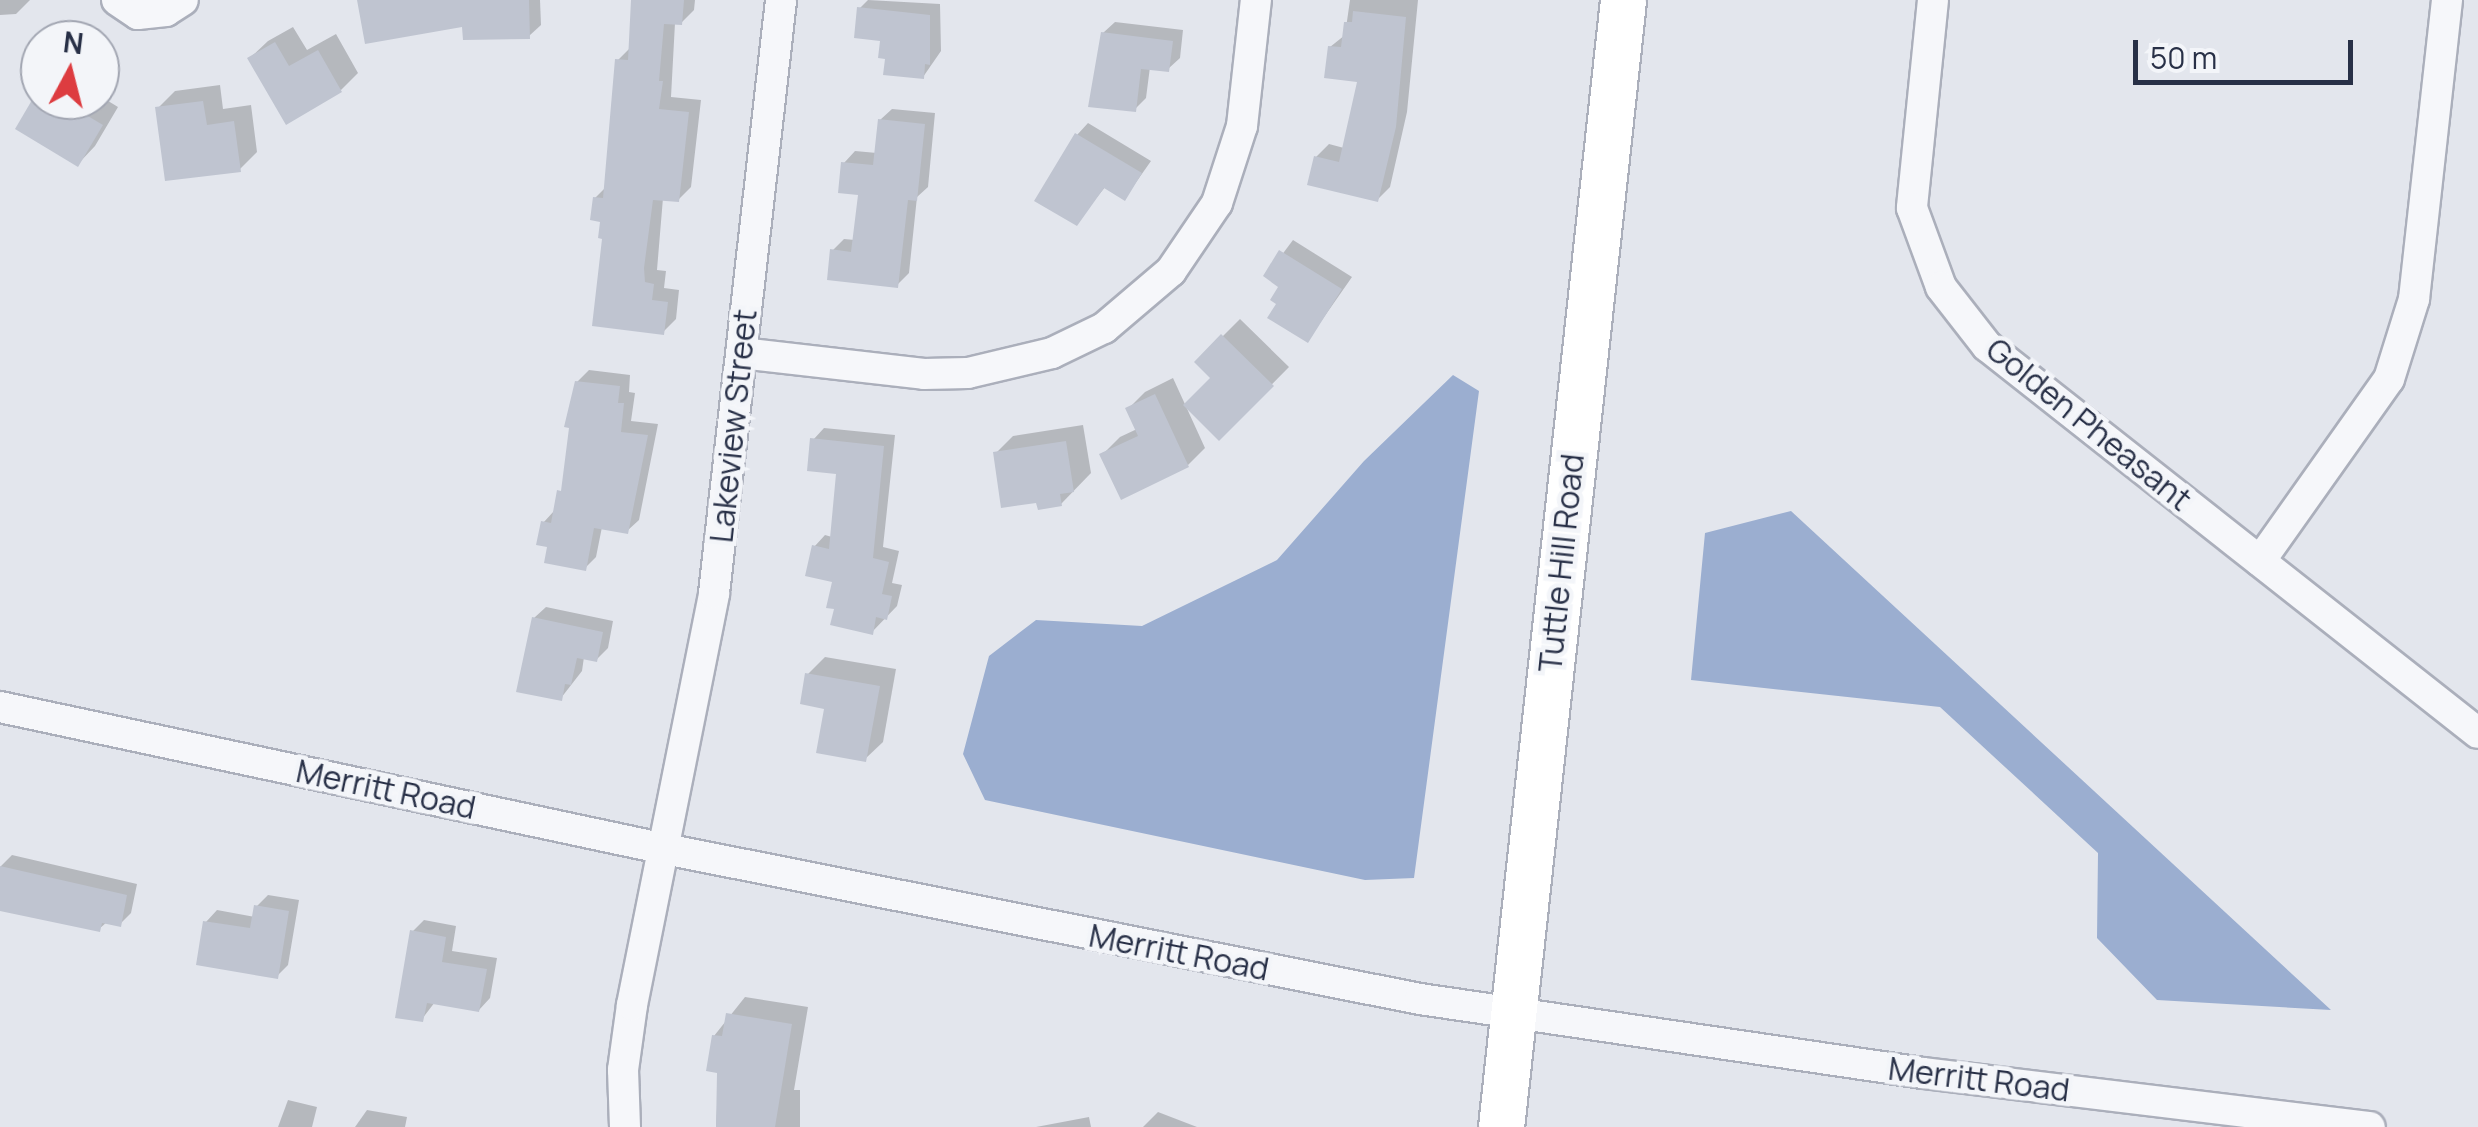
<!DOCTYPE html>
<html>
<head>
<meta charset="utf-8">
<style>
  body { margin:0 }
  #map { position:relative; width:2478px; height:1127px; overflow:hidden; background:#e3e6ed; font-family:Manrope,sans-serif }
  div>[style] { position:absolute }
  .water>* { inset:0; background:#9baed0 }
  .shadow>* { inset:0; background:#0003 }
  .building>* { inset:0; background:#bfc4d0 }
  .roads { filter:drop-shadow(2px 0 #abafbb) drop-shadow(-2px 0 #abafbb) drop-shadow(0 2px #abafbb) drop-shadow(0 -2px #abafbb) }
  .street>* { height:30px; margin:-15px; padding:0 15px; transform-origin:15px; border-radius:15px; background:#f6f7fa }
  .secondary>* { height:45px; margin:-22.5px; padding:0 22.5px; transform-origin:22.5px; border-radius:22.5px; background:#fff }
  span { translate:-50% -50%; white-space:nowrap; text-align:center; line-height:1.15; -webkit-text-stroke:9px #f3f5f9; paint-order:stroke }
  .street-label { font-size:32px; color:#283047 }
  .north { position:absolute; left:20px; top:20px; width:100px; height:100px; box-sizing:border-box; background:#f3f5f9; border:2px solid #a2a6b2; border-radius:50%; rotate:7deg; font-size:28px; font-weight:700; line-height:40px; text-align:center; color:#283047 }
  .north::after { content:''; display:block; margin:auto; width:35px; height:45px; background:#dd3c40; clip-path:polygon(50% 0,100% 100%,50% 72%,0 100%) }
  .scale { position:absolute; left:2133px; top:40px; width:220px; height:45px; box-sizing:border-box; border:5px solid #283047; border-top:0; padding-left:12px; font-size:30px; line-height:35px; white-space:nowrap; color:#283047; -webkit-text-stroke:8px #f3f5f9; paint-order:stroke }
</style>
</head>
<body>
<div id="map">
  <div class="water">
    <div style="clip-path:polygon(1453px 375px,1479px 391px,1414px 878px,1365px 880px,985px 800px,963px 754px,989px 656px,1036px 620px,1142px 626px,1277px 560px,1364px 461px)"></div>
    <div style="clip-path:polygon(1791px 511px,2331px 1010px,2157px 1000px,2097px 938px,2098px 853px,1940px 707px,1691px 680px,1705px 533px)"></div>
  </div>
  <div class="shadow">
    <div style="clip-path:polygon(0 0,30px 0,16px 14px,0 15px)"></div>
    <div style="clip-path:polygon(464px 0,540px 0,541px 25px,529px 36px)"></div>
    <div style="clip-path:polygon(634px 0,695px 0,694px 10px,681px 23px,675px 23px,671px 97px,701px 100px,691px 187px,678px 200px,663px 198px,657px 270px,666px 271px,664px 288px,679px 290px,676px 319px,663px 332px,605px 237px,595px 198px,606px 187px,618px 60px,631px 47px)"></div>
    <div style="clip-path:polygon(868px 0,940px 4px,941px 51px,923px 77px,887px 57px,882px 39px,860px 8px)"></div>
    <div style="clip-path:polygon(1350px 0,1418px 0,1407px 112px,1390px 187px,1378px 199px,1316px 157px,1329px 144px,1344px 148px,1360px 80px,1330px 47px,1345px 35px)"></div>
    <div style="clip-path:polygon(1115px 22px,1183px 30px,1180px 58px,1168px 69px,1150px 67px,1146px 98px,1135px 109px,1091px 104px,1103px 33px)"></div>
    <div style="clip-path:polygon(293px 27px,307px 50px,336px 34px,358px 73px,341px 90px,250px 58px,268px 41px)"></div>
    <div style="clip-path:polygon(220px 85px,223px 109px,251px 105px,257px 152px,240px 169px,158px 108px,175px 91px)"></div>
    <div style="clip-path:polygon(40px 91px,40px 100px,100px 100px,100px 96px,118px 107px,95px 146px,78px 164px,18px 128px)"></div>
    <div style="clip-path:polygon(892px 109px,935px 113px,928px 187px,917px 197px,909px 273px,897px 285px,833px 250px,844px 239px,855px 240px,861px 192px,844px 163px,855px 151px,877px 153px,880px 120px)"></div>
    <div style="clip-path:polygon(1088px 123px,1151px 161px,1125px 198px,1106px 186px,1076px 223px,1077px 135px)"></div>
    <div style="clip-path:polygon(1293px 240px,1352px 277px,1308px 340px,1280px 303px,1282px 286px,1266px 276px)"></div>
    <div style="clip-path:polygon(1240px 319px,1289px 367px,1219px 438px,1214px 378px,1197px 362px)"></div>
    <div style="clip-path:polygon(589px 370px,630px 375px,629px 392px,635px 393px,631px 421px,658px 424px,639px 520px,627px 531px,602px 527px,596px 557px,585px 568px,550px 545px,543px 523px,554px 511px,564px 487px,577px 382px)"></div>
    <div style="clip-path:polygon(1173px 378px,1205px 448px,1188px 465px,1102px 455px,1120px 437px,1137px 429px,1128px 409px,1145px 392px)"></div>
    <div style="clip-path:polygon(1083px 425px,1091px 473px,1061px 504px,1038px 500px,996px 453px,1013px 436px)"></div>
    <div style="clip-path:polygon(824px 428px,895px 435px,883px 547px,899px 551px,892px 583px,902px 585px,897px 606px,872px 632px,837px 607px,835px 580px,814px 547px,825px 535px,832px 537px,839px 472px,813px 440px)"></div>
    <div style="clip-path:polygon(546px 607px,613px 621px,608px 648px,596px 660px,584px 657px,582px 671px,561px 698px,534px 618px)"></div>
    <div style="clip-path:polygon(825px 657px,896px 669px,883px 742px,865px 759px,808px 674px)"></div>
    <div style="clip-path:polygon(12px 855px,137px 884px,131px 913px,120px 924px,107px 922px,99px 929px,0 909px,1px 866px)"></div>
    <div style="clip-path:polygon(268px 895px,299px 900px,288px 965px,277px 976px,206px 922px,217px 910px,255px 917px,256px 907px)"></div>
    <div style="clip-path:polygon(424px 920px,456px 926px,452px 951px,497px 958px,490px 998px,479px 1010px,435px 1002px,422px 1019px,412px 932px)"></div>
    <div style="clip-path:polygon(745px 997px,808px 1007px,794px 1090px,800px 1090px,800px 1127px,716px 1127px,719px 1071px,714px 1036px)"></div>
    <div style="clip-path:polygon(288px 1100px,317px 1107px,312px 1127px,278px 1127px)"></div>
    <div style="clip-path:polygon(367px 1110px,407px 1117px,405px 1127px,355px 1127px)"></div>
    <div style="clip-path:polygon(1158px 1112px,1197px 1127px,1143px 1127px)"></div>
    <div style="clip-path:polygon(1089px 1117px,1091px 1127px,1036px 1127px)"></div>
  </div>
  <div class="building">
    <div style="clip-path:polygon(357px 0,529px 0,530px 39px,463px 40px,462px 27px,365px 44px)"></div>
    <div style="clip-path:polygon(631px 0,684px 0,682px 25px,664px 24px,659px 81px,663px 81px,659px 109px,689px 112px,679px 202px,653px 200px,644px 268px,645px 282px,654px 284px,652px 300px,668px 302px,664px 335px,592px 326px,602px 239px,598px 238px,600px 222px,590px 220px,593px 197px,603px 198px,615px 59px,628px 60px)"></div>
    <div style="clip-path:polygon(857px 7px,930px 15px,930px 65px,925px 64px,924px 79px,883px 75px,885px 59px,878px 58px,880px 41px,854px 38px)"></div>
    <div style="clip-path:polygon(1353px 11px,1406px 17px,1396px 127px,1378px 202px,1307px 185px,1314px 156px,1339px 162px,1357px 82px,1324px 78px,1328px 46px,1341px 47px,1344px 22px,1352px 22px)"></div>
    <div style="clip-path:polygon(1101px 32px,1173px 41px,1169px 72px,1141px 69px,1136px 112px,1088px 107px)"></div>
    <div style="clip-path:polygon(275px 42px,289px 66px,318px 50px,342px 92px,286px 125px,247px 58px)"></div>
    <div style="clip-path:polygon(32px 100px,61px 100px,103px 125px,78px 167px,15px 129px)"></div>
    <div style="clip-path:polygon(203px 101px,207px 125px,234px 121px,241px 172px,165px 181px,155px 107px)"></div>
    <div style="clip-path:polygon(878px 119px,925px 124px,917px 201px,908px 200px,898px 288px,827px 280px,830px 249px,851px 252px,858px 195px,838px 193px,841px 162px,873px 165px)"></div>
    <div style="clip-path:polygon(1075px 133px,1142px 173px,1125px 201px,1104px 188px,1077px 226px,1034px 201px)"></div>
    <div style="clip-path:polygon(1279px 250px,1342px 289px,1308px 343px,1267px 318px,1276px 304px,1270px 300px,1278px 287px,1263px 276px)"></div>
    <div style="clip-path:polygon(1221px 334px,1274px 386px,1219px 441px,1183px 405px,1210px 378px,1194px 362px)"></div>
    <div style="clip-path:polygon(575px 381px,620px 386px,618px 403px,624px 403px,621px 432px,648px 435px,628px 534px,594px 528px,586px 571px,544px 563px,547px 547px,536px 545px,541px 521px,551px 523px,557px 490px,561px 491px,569px 428px,564px 427px)"></div>
    <div style="clip-path:polygon(1155px 394px,1189px 467px,1121px 500px,1099px 454px,1138px 436px,1125px 408px)"></div>
    <div style="clip-path:polygon(810px 438px,884px 446px,873px 558px,889px 562px,882px 594px,892px 596px,887px 620px,876px 617px,873px 635px,830px 625px,834px 609px,826px 608px,832px 582px,805px 576px,812px 545px,829px 549px,836px 474px,807px 471px)"></div>
    <div style="clip-path:polygon(1066px 441px,1074px 492px,1060px 494px,1062px 506px,1038px 510px,1036px 503px,1001px 508px,993px 452px)"></div>
    <div style="clip-path:polygon(532px 617px,603px 632px,597px 662px,577px 658px,571px 685px,565px 684px,562px 701px,516px 692px)"></div>
    <div style="clip-path:polygon(805px 673px,880px 686px,866px 762px,816px 753px,824px 709px,800px 704px)"></div>
    <div style="clip-path:polygon(0 866px,127px 895px,121px 927px,102px 923px,100px 932px,0 911px)"></div>
    <div style="clip-path:polygon(254px 905px,289px 911px,278px 979px,196px 965px,203px 921px,250px 928px)"></div>
    <div style="clip-path:polygon(410px 930px,446px 937px,442px 962px,487px 969px,479px 1012px,427px 1003px,423px 1022px,395px 1018px)"></div>
    <div style="clip-path:polygon(726px 1013px,792px 1024px,775px 1127px,716px 1127px,717px 1073px,706px 1071px,712px 1035px,722px 1036px)"></div>
  </div>
  <div class="roads">
    <div class="street">
      <div style="left:117px;top:0;width:25px;rotate:34deg"></div>
      <div style="left:138px;top:14px;width:28px;rotate:-6deg"></div>
      <div style="left:166px;top:11px;width:20px;rotate:-33deg"></div>
      <div style="left:1933px;top:0;width:209px;rotate:95.8deg"></div>
      <div style="left:1912px;top:208px;width:84px;rotate:69.8deg"></div>
      <div style="left:1941px;top:287px;width:75px;rotate:52.1deg"></div>
      <div style="left:1987px;top:346px;width:625px;rotate:38.24deg"></div>
      <div style="left:741px;top:353px;width:184px;rotate:6.5deg"></div>
      <div style="left:924px;top:374px;width:44px;rotate:-1.3deg"></div>
      <div style="left:968px;top:373px;width:86px;rotate:-13.4deg"></div>
      <div style="left:1052px;top:353px;width:58px;rotate:-25.7deg"></div>
      <div style="left:1104px;top:328px;width:88px;rotate:-40.4deg"></div>
      <div style="left:1171px;top:271px;width:82px;rotate:-55.9deg"></div>
      <div style="left:1217px;top:203px;width:81px;rotate:-72deg"></div>
      <div style="left:1242px;top:126px;width:127px;rotate:-83.7deg"></div>
      <div style="left:2260px;top:561px;width:223px;rotate:-54.7deg"></div>
      <div style="left:2389px;top:379px;width:84px;rotate:-72.6deg"></div>
      <div style="left:2414px;top:299px;width:301px;rotate:-83.7deg"></div>
      <div style="left:0;top:707px;width:680px;rotate:12.05deg"></div>
      <div style="left:665px;top:849px;width:770px;rotate:11.24deg"></div>
      <div style="left:1420px;top:999px;width:508px;rotate:8.37deg"></div>
      <div style="left:1923px;top:1073px;width:450px;rotate:6.9deg"></div>
      <div style="left:625px;top:1127px;width:57px;rotate:-92deg"></div>
      <div style="left:623px;top:1070px;width:66px;rotate:-82.1deg"></div>
      <div style="left:632px;top:1005px;width:420px;rotate:-78.7deg"></div>
      <div style="left:714px;top:593px;width:597px;rotate:-83.55deg"></div>
    </div>
    <div class="secondary">
      <div style="left:1501px;top:1127px;width:1134px;rotate:-83.82deg"></div>
    </div>
  </div>
  <div class="street-label">
    <span style="left:2089px;top:424px;rotate:39deg">Golden Pheasant</span>
    <span style="left:733px;top:426px;rotate:-84deg">Lakeview Street</span>
    <span style="left:1561px;top:563px;rotate:-84deg">Tuttle Hill Road</span>
    <span style="left:386px;top:789px;rotate:12deg">Merritt Road</span>
    <span style="left:1179px;top:952px;rotate:11deg">Merritt Road</span>
    <span style="left:1979px;top:1079px;rotate:7deg">Merritt Road</span>
  </div>
  <div class="north">N</div>
  <div class="scale">50 m</div>
</div>
</body>
</html>
